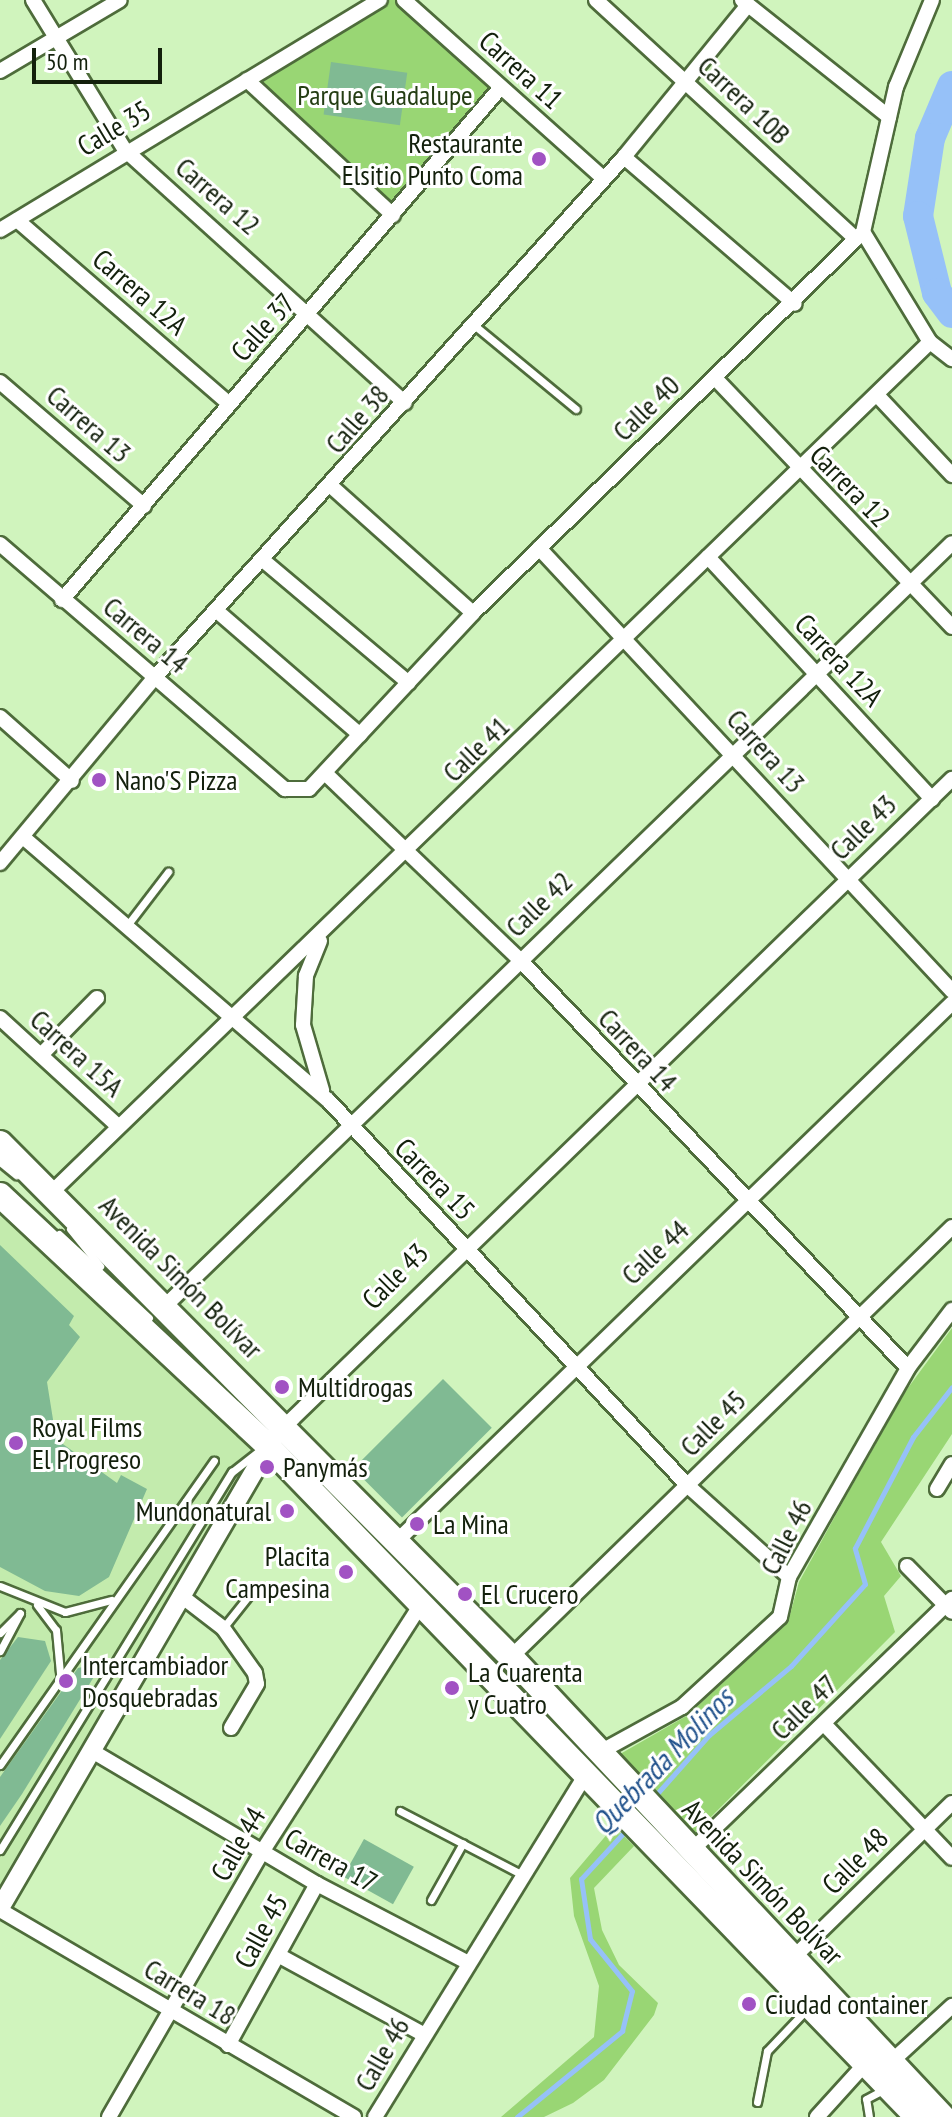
<!DOCTYPE html>
<html>
<head>
<meta charset="utf-8">
<style>
  body { margin:0 }
  #map { position:relative; width:952px; height:2117px; overflow:hidden; background:#d0f4bd; font-family:"PT Sans Narrow",sans-serif }
  div>[style] { position:absolute }
  .built>* { inset:0; background:#c3ebad }
  .green>* { inset:0; background:#99d674 }
  .stream>* { height:5px; margin:-2.5px; padding:0 2.5px; transform-origin:2.5px; border-radius:2.5px; background:#96c1f8 }
  .river>* { height:30px; margin:-15px; padding:0 15px; transform-origin:15px; border-radius:15px; background:#96c1f8 }
  .building>* { inset:0; background:#80ba93; transform-origin:0 0 }
  .roads { filter:drop-shadow(2px 0 #4e6c3b) drop-shadow(-2px 0 #4e6c3b) drop-shadow(0 2px #4e6c3b) drop-shadow(0 -2px #4e6c3b) }
  .service>* { height:7px; margin:-3.5px; padding:0 3.5px; transform-origin:3.5px; border-radius:3.5px; background:#fff }
  .minor>* { height:14px; margin:-7px; padding:0 7px; transform-origin:7px; border-radius:7px; background:#fff }
  .tertiary>* { height:18px; margin:-9px; padding:0 9px; transform-origin:9px; border-radius:9px; background:#fff }
  .primary>* { height:24px; margin:-12px; padding:0 12px; transform-origin:12px; border-radius:12px; background:#fff }
  .dots>* { width:22px; height:22px; translate:-50% -50%; box-sizing:border-box; border:4px solid #fff; border-radius:50% }
  span { translate:-50% -50%; white-space:nowrap; text-align:center; line-height:1.15; -webkit-text-stroke:6px #fff; paint-order:stroke }
  .street-label { font-size:28px; color:#13200c }
  .park-label { font-size:28px; color:#243d13 }
  .poi-label { font-size:28px; color:#13200c }
  .right { translate:-100% -50%; text-align:right }
  .left { translate:0 -50%; text-align:left }
  .water-label { font-size:30px; color:#21528c; font-style:italic }
  .scale { position:absolute; left:32px; top:48px; width:130px; height:36px; box-sizing:border-box; border:4px solid #13200c; border-top:0; padding-left:10px; font-size:24px; line-height:28px; white-space:nowrap; color:#13200c; -webkit-text-stroke:6px #fff; paint-order:stroke }
</style>
</head>
<body>
<div id="map">
  <div class="built">
    <div style="clip-path:polygon(0 1195px,267px 1445px,0 1908px)"></div>
  </div>
  <div class="green">
    <div style="clip-path:polygon(380px 0,404px 0,501px 87px,393px 215px,247px 80px)"></div>
    <div style="clip-path:polygon(952px 1328px,952px 1434px,881px 1542px,901px 1576px,884px 1596px,895px 1632px,693px 1835px,608px 1761px,688px 1715px,788px 1622px,799px 1582px,844px 1500px,905px 1392px)"></div>
    <div style="clip-path:polygon(614px 1826px,634px 1846px,594px 1888px,602px 1930px,619px 1965px,658px 2003px,654px 2015px,604px 2080px,573px 2103px,544px 2117px,501px 2117px,594px 2037px,599px 1986px,574px 1916px,570px 1878px)"></div>
  </div>
  <div class="stream">
    <div style="left:654px;top:1797px;width:83px;rotate:-48.4deg"></div>
    <div style="left:709px;top:1735px;width:107px;rotate:-40.1deg"></div>
    <div style="left:791px;top:1666px;width:110px;rotate:-47.9deg"></div>
    <div style="left:865px;top:1584px;width:37px;rotate:-106deg"></div>
    <div style="left:855px;top:1548px;width:125px;rotate:-62.4deg"></div>
    <div style="left:913px;top:1437px;width:63px;rotate:-52deg"></div>
    <div style="left:517px;top:2117px;width:136px;rotate:-39.3deg"></div>
    <div style="left:622px;top:2031px;width:41px;rotate:-76deg"></div>
    <div style="left:632px;top:1991px;width:67px;rotate:-128.9deg"></div>
    <div style="left:590px;top:1939px;width:61px;rotate:-98.5deg"></div>
    <div style="left:581px;top:1879px;width:68px;rotate:-47.4deg"></div>
  </div>
  <div class="river">
    <div style="left:952px;top:86px;width:56px;rotate:112.9deg"></div>
    <div style="left:930px;top:138px;width:79px;rotate:98.7deg"></div>
    <div style="left:918px;top:216px;width:79px;rotate:76.1deg"></div>
    <div style="left:937px;top:293px;width:25px;rotate:53deg"></div>
  </div>
  <div class="building">
    <div style="left:331px;top:62px;width:77px;height:53px;rotate:8deg"></div>
    <div style="clip-path:polygon(0 1245px,74px 1316px,69px 1325px,80px 1337px,47px 1382px,55px 1432px,49px 1434px,117px 1483px,121px 1475px,147px 1489px,109px 1577px,79px 1596px,45px 1591px,0 1567px)"></div>
    <div style="left:443px;top:1379px;width:69px;height:127px;rotate:45deg"></div>
    <div style="clip-path:polygon(18px 1637px,45px 1641px,51px 1661px,0 1739px,0 1660px)"></div>
    <div style="clip-path:polygon(103px 1662px,22px 1794px,0 1826px,0 1777px,78px 1668px)"></div>
    <div style="left:364px;top:1839px;width:57px;height:43px;rotate:29deg"></div>
  </div>
  <div class="roads">
    <div class="service">
      <div style="left:474px;top:325px;width:132px;rotate:39.5deg"></div>
      <div style="left:125px;top:928px;width:71px;rotate:-52.5deg"></div>
      <div style="left:0;top:1162px;width:21px;rotate:39deg"></div>
      <div style="left:70px;top:1229px;width:48px;rotate:51deg"></div>
      <div style="left:59px;top:1234px;width:123px;rotate:43deg"></div>
      <div style="left:0;top:1586px;width:70px;rotate:21.8deg"></div>
      <div style="left:65px;top:1612px;width:48px;rotate:-14.6deg"></div>
      <div style="left:37px;top:1605px;width:31px;rotate:53deg"></div>
      <div style="left:56px;top:1630px;width:43px;rotate:84.7deg"></div>
      <div style="left:223px;top:1628px;width:43px;rotate:-51.5deg"></div>
      <div style="left:0;top:1633px;width:28px;rotate:-45deg"></div>
      <div style="left:20px;top:1613px;width:43px;rotate:117.8deg"></div>
      <div style="left:0;top:1765px;width:372px;rotate:-54.9deg"></div>
      <div style="left:400px;top:1811px;width:136px;rotate:27.5deg"></div>
      <div style="left:0;top:1850px;width:444px;rotate:-58.5deg"></div>
      <div style="left:232px;top:1472px;width:34px;rotate:-38deg"></div>
      <div style="left:431px;top:1900px;width:65px;rotate:-60.7deg"></div>
      <div style="left:757px;top:2102px;width:52px;rotate:-78.9deg"></div>
      <div style="left:767px;top:2051px;width:58px;rotate:-46.4deg"></div>
      <div style="left:869px;top:2117px;width:18px;rotate:-99deg"></div>
      <div style="left:866px;top:2099px;width:19px;rotate:-28deg"></div>
    </div>
    <div class="minor">
      <div style="left:33px;top:0;width:176px;rotate:58.5deg"></div>
      <div style="left:125px;top:150px;width:377px;rotate:42.1deg"></div>
      <div style="left:404px;top:0;width:267px;rotate:41.8deg"></div>
      <div style="left:596px;top:0;width:353px;rotate:42.6deg"></div>
      <div style="left:742px;top:0;width:188px;rotate:38.5deg"></div>
      <div style="left:0;top:71px;width:139px;rotate:-30.6deg"></div>
      <div style="left:247px;top:80px;width:199px;rotate:42.8deg"></div>
      <div style="left:624px;top:157px;width:225px;rotate:40.7deg"></div>
      <div style="left:17px;top:220px;width:279px;rotate:40.9deg"></div>
      <div style="left:0;top:230px;width:444px;rotate:-31.2deg"></div>
      <div style="left:863px;top:232px;width:129px;rotate:58.7deg"></div>
      <div style="left:930px;top:342px;width:28px;rotate:38deg"></div>
      <div style="left:715px;top:378px;width:344px;rotate:46.4deg"></div>
      <div style="left:0;top:382px;width:190px;rotate:40.7deg"></div>
      <div style="left:877px;top:395px;width:110px;rotate:46.8deg"></div>
      <div style="left:332px;top:487px;width:189px;rotate:41.8deg"></div>
      <div style="left:0;top:544px;width:376px;rotate:40.7deg"></div>
      <div style="left:285px;top:789px;width:24px"></div>
      <div style="left:309px;top:789px;width:241px;rotate:-47deg"></div>
      <div style="left:473px;top:613px;width:545px;rotate:-44.33deg"></div>
      <div style="left:863px;top:232px;width:149px;rotate:-77.2deg"></div>
      <div style="left:896px;top:87px;width:94px;rotate:-67.5deg"></div>
      <div style="left:539px;top:548px;width:606px;rotate:47.01deg"></div>
      <div style="left:708px;top:557px;width:330px;rotate:47.2deg"></div>
      <div style="left:264px;top:561px;width:189px;rotate:40.1deg"></div>
      <div style="left:62px;top:600px;width:675px;rotate:-49.44deg"></div>
      <div style="left:217px;top:611px;width:189px;rotate:40.9deg"></div>
      <div style="left:0;top:717px;width:96px;rotate:41.6deg"></div>
      <div style="left:325px;top:773px;width:269px;rotate:43.8deg"></div>
      <div style="left:519px;top:959px;width:564px;rotate:46.44deg"></div>
      <div style="left:23px;top:837px;width:403px;rotate:40.8deg"></div>
      <div style="left:328px;top:1100px;width:526px;rotate:47deg"></div>
      <div style="left:687px;top:1485px;width:137px;rotate:42deg"></div>
      <div style="left:0;top:863px;width:244px;rotate:-50.2deg"></div>
      <div style="left:156px;top:676px;width:699px;rotate:-47.96deg"></div>
      <div style="left:624px;top:157px;width:196px;rotate:-50.8deg"></div>
      <div style="left:320px;top:941px;width:38px;rotate:112deg"></div>
      <div style="left:306px;top:976px;width:49px;rotate:93.5deg"></div>
      <div style="left:303px;top:1025px;width:68px;rotate:73.7deg"></div>
      <div style="left:0;top:1018px;width:161px;rotate:42.5deg"></div>
      <div style="left:41px;top:1055px;width:80px;rotate:-45.5deg"></div>
      <div style="left:54px;top:1190px;width:1219px;rotate:-44.07deg"></div>
      <div style="left:165px;top:1306px;width:1096px;rotate:-44.11deg"></div>
      <div style="left:286px;top:1425px;width:928px;rotate:-44.13deg"></div>
      <div style="left:937px;top:1489px;width:29px;rotate:-59deg"></div>
      <div style="left:397px;top:1541px;width:773px;rotate:-44.11deg"></div>
      <div style="left:907px;top:1566px;width:64px;rotate:45.6deg"></div>
      <div style="left:180px;top:1595px;width:54px;rotate:37.5deg"></div>
      <div style="left:223px;top:1628px;width:55px;rotate:54.6deg"></div>
      <div style="left:255px;top:1673px;width:11px;rotate:80deg"></div>
      <div style="left:257px;top:1684px;width:51px;rotate:120.6deg"></div>
      <div style="left:511px;top:1657px;width:616px;rotate:-44.28deg"></div>
      <div style="left:824px;top:1724px;width:185px;rotate:46.3deg"></div>
      <div style="left:92px;top:1751px;width:261px;rotate:30.6deg"></div>
      <div style="left:317px;top:1884px;width:167px;rotate:27.5deg"></div>
      <div style="left:600px;top:1752px;width:94px;rotate:-28.8deg"></div>
      <div style="left:682px;top:1707px;width:133px;rotate:-42.6deg"></div>
      <div style="left:780px;top:1617px;width:41px;rotate:-77.3deg"></div>
      <div style="left:789px;top:1577px;width:241px;rotate:-60.3deg"></div>
      <div style="left:908px;top:1368px;width:73px;rotate:-52.8deg"></div>
      <div style="left:691px;top:1851px;width:363px;rotate:-44deg"></div>
      <div style="left:0;top:1910px;width:410px;rotate:30.3deg"></div>
      <div style="left:278px;top:1955px;width:165px;rotate:28.6deg"></div>
      <div style="left:795px;top:1956px;width:219px;rotate:-44.3deg"></div>
      <div style="left:228px;top:2045px;width:184px;rotate:-61.1deg"></div>
      <div style="left:891px;top:2062px;width:83px;rotate:-42.6deg"></div>
      <div style="left:109px;top:2117px;width:306px;rotate:-60deg"></div>
      <div style="left:262px;top:1852px;width:296px;rotate:-57.3deg"></div>
      <div style="left:375px;top:2117px;width:405px;rotate:-58.4deg"></div>
      <div style="left:817px;top:2117px;width:72px;rotate:-47.8deg"></div>
    </div>
    <div class="tertiary">
      <div style="left:0;top:1908px;width:545px;rotate:-59.81deg"></div>
    </div>
    <div class="primary">
      <div style="left:0;top:1143px;width:725px;rotate:45.17deg"></div>
      <div style="left:511px;top:1657px;width:631px;rotate:46.8deg"></div>
      <div style="left:0;top:1195px;width:366px;rotate:43.1deg"></div>
      <div style="left:267px;top:1445px;width:935px;rotate:45.95deg"></div>
    </div>
  </div>
  <div class="dots">
    <div style="left:539px;top:159px;background:#a152c3"></div>
    <div style="left:99px;top:780px;background:#a152c3"></div>
    <div style="left:282px;top:1387px;background:#a152c3"></div>
    <div style="left:16px;top:1443px;background:#a152c3"></div>
    <div style="left:267px;top:1467px;background:#a152c3"></div>
    <div style="left:287px;top:1511px;background:#a152c3"></div>
    <div style="left:417px;top:1524px;background:#a152c3"></div>
    <div style="left:346px;top:1572px;background:#a152c3"></div>
    <div style="left:465px;top:1594px;background:#a152c3"></div>
    <div style="left:66px;top:1681px;background:#a152c3"></div>
    <div style="left:452px;top:1688px;background:#a152c3"></div>
    <div style="left:749px;top:2004px;background:#a152c3"></div>
  </div>
  <div class="street-label">
    <span style="left:521px;top:70px;rotate:42deg">Carrera 11</span>
    <span style="left:744px;top:100px;rotate:43deg">Carrera 10B</span>
    <span style="left:114px;top:128px;rotate:-31deg">Calle 35</span>
    <span style="left:218px;top:196px;rotate:41deg">Carrera 12</span>
    <span style="left:140px;top:292px;rotate:41deg">Carrera 12A</span>
    <span style="left:263px;top:327px;rotate:-48deg">Calle 37</span>
    <span style="left:646px;top:408px;rotate:-44deg">Calle 40</span>
    <span style="left:357px;top:419px;rotate:-49deg">Calle 38</span>
    <span style="left:89px;top:424px;rotate:41deg">Carrera 13</span>
    <span style="left:850px;top:486px;rotate:46deg">Carrera 12</span>
    <span style="left:146px;top:635px;rotate:40deg">Carrera 14</span>
    <span style="left:839px;top:660px;rotate:47deg">Carrera 12A</span>
    <span style="left:476px;top:749px;rotate:-44deg">Calle 41</span>
    <span style="left:766px;top:751px;rotate:48deg">Carrera 13</span>
    <span style="left:863px;top:827px;rotate:-44deg">Calle 43</span>
    <span style="left:539px;top:904px;rotate:-44deg">Calle 42</span>
    <span style="left:638px;top:1050px;rotate:47deg">Carrera 14</span>
    <span style="left:77px;top:1053px;rotate:42deg">Carrera 15A</span>
    <span style="left:435px;top:1179px;rotate:46deg">Carrera 15</span>
    <span style="left:655px;top:1252px;rotate:-43deg">Calle 44</span>
    <span style="left:395px;top:1276px;rotate:-45deg">Calle 43</span>
    <span style="left:181px;top:1277px;rotate:45deg">Avenida Simón Bolívar</span>
    <span style="left:713px;top:1423px;rotate:-45deg">Calle 45</span>
    <span style="left:786px;top:1537px;rotate:-63deg">Calle 46</span>
    <span style="left:804px;top:1707px;rotate:-44deg">Calle 47</span>
    <span style="left:238px;top:1844px;rotate:-60deg">Calle 44</span>
    <span style="left:331px;top:1860px;rotate:29deg">Carrera 17</span>
    <span style="left:855px;top:1861px;rotate:-45deg">Calle 48</span>
    <span style="left:763px;top:1882px;rotate:46deg">Avenida Simón Bolívar</span>
    <span style="left:261px;top:1931px;rotate:-61deg">Calle 45</span>
    <span style="left:190px;top:1992px;rotate:31deg">Carrera 18</span>
    <span style="left:382px;top:2054px;rotate:-60deg">Calle 46</span>
  </div>
  <div class="park-label">
    <span style="left:385px;top:95px">Parque Guadalupe</span>
  </div>
  <div class="poi-label">
    <span class="right" style="left:523px;top:159px">Restaurante<br>Elsitio Punto Coma</span>
    <span class="left" style="left:115px;top:780px">Nano'S Pizza</span>
    <span class="left" style="left:298px;top:1387px">Multidrogas</span>
    <span class="left" style="left:32px;top:1443px">Royal Films<br>El Progreso</span>
    <span class="left" style="left:283px;top:1467px">Panymás</span>
    <span class="right" style="left:271px;top:1511px">Mundonatural</span>
    <span class="left" style="left:433px;top:1524px">La Mina</span>
    <span class="right" style="left:330px;top:1572px">Placita<br>Campesina</span>
    <span class="left" style="left:481px;top:1594px">El Crucero</span>
    <span class="left" style="left:82px;top:1681px">Intercambiador<br>Dosquebradas</span>
    <span class="left" style="left:468px;top:1688px">La Cuarenta<br>y Cuatro</span>
    <span class="left" style="left:765px;top:2004px">Ciudad container</span>
  </div>
  <div class="water-label">
    <span style="left:662px;top:1761px;rotate:-46deg">Quebrada Molinos</span>
  </div>
  <div class="scale">50 m</div>
</div>
</body>
</html>
